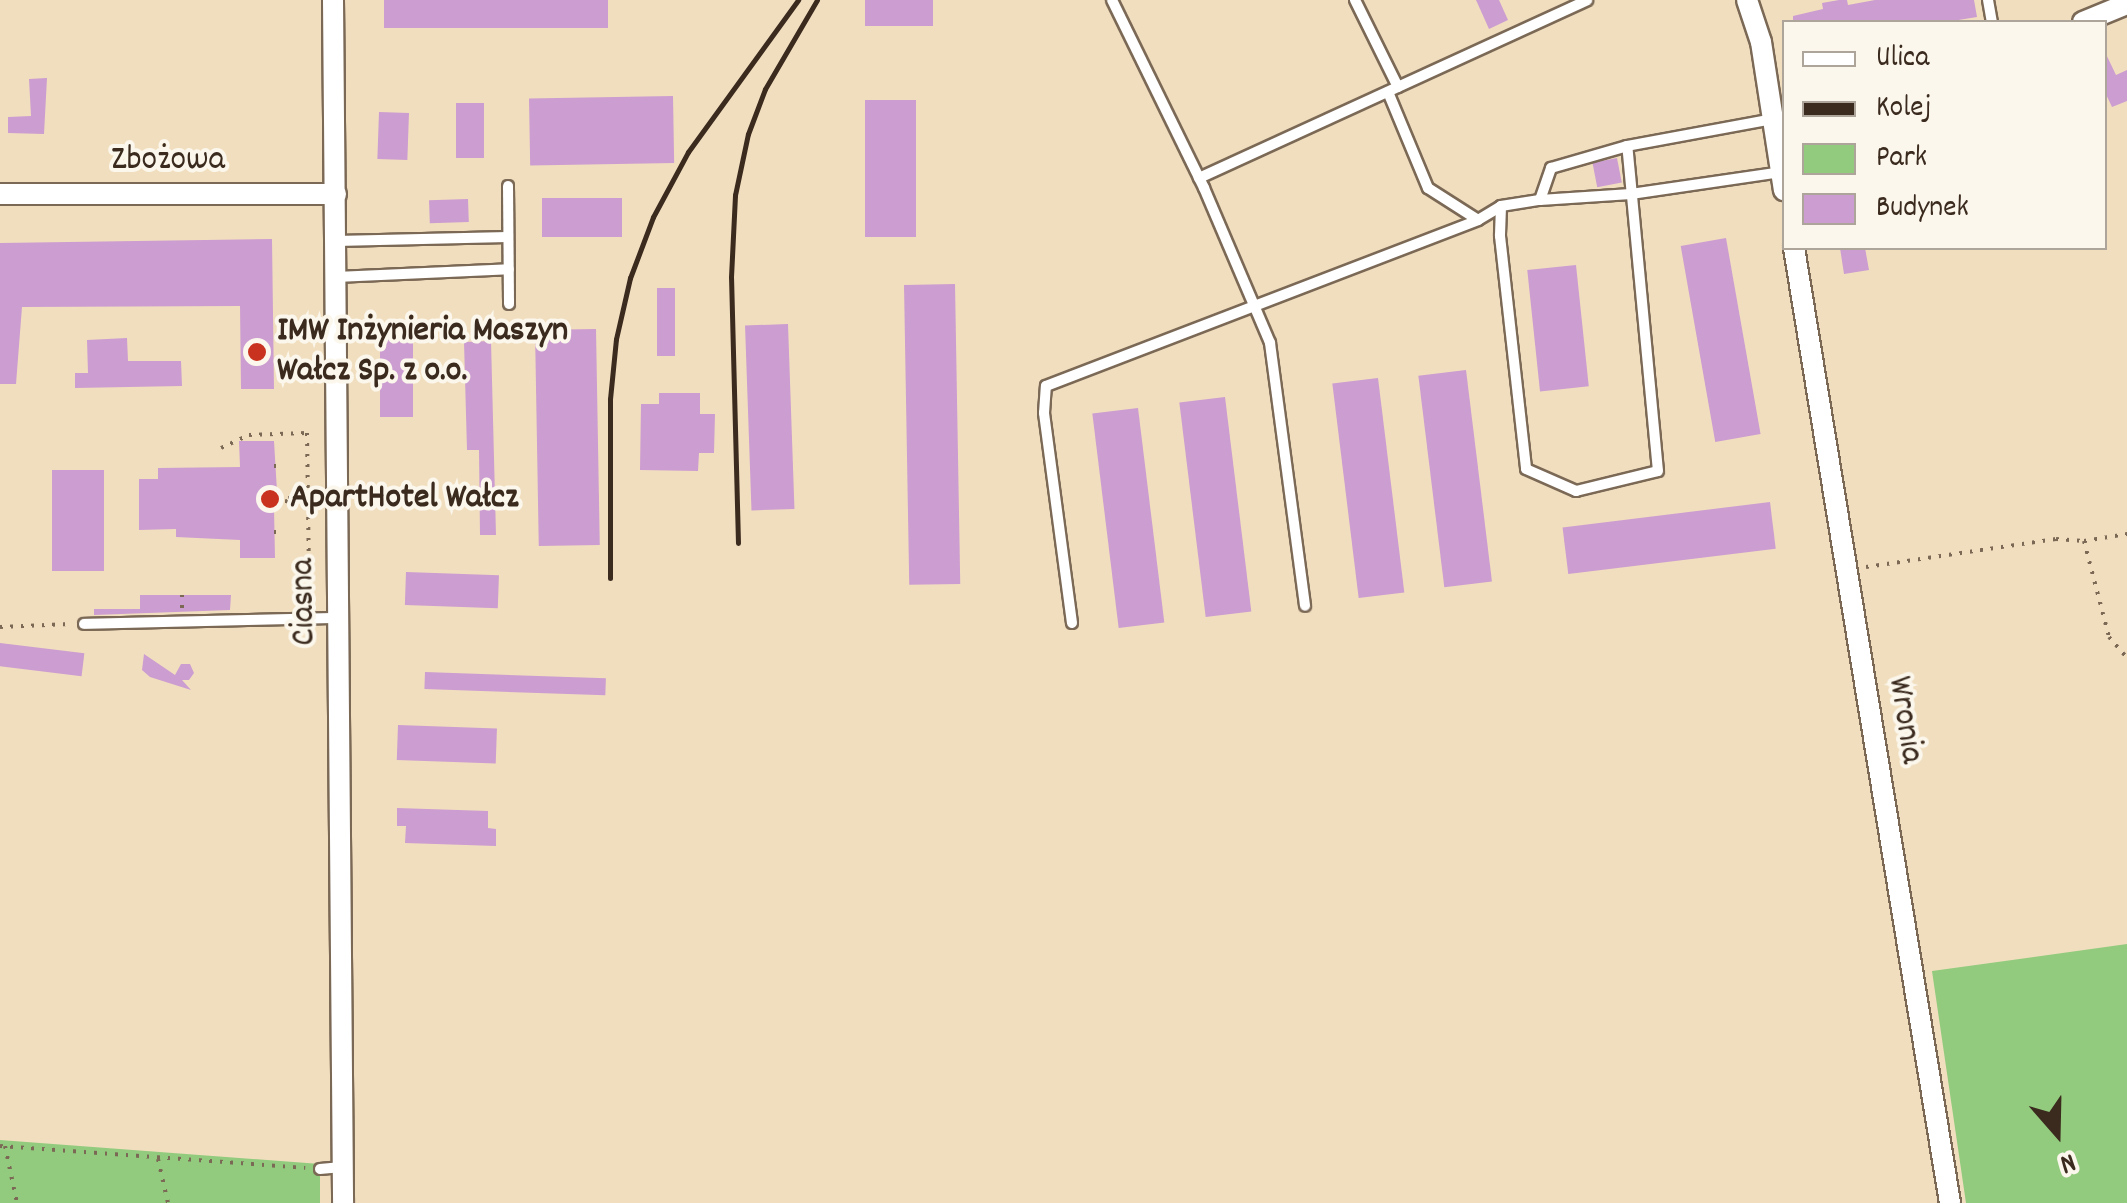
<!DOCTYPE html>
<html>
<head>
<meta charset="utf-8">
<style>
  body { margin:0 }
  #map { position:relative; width:2127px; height:1203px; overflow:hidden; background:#f1debf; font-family:Dekko,sans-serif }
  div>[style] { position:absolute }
  .green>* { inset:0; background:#92cb7e }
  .building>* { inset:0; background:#cc9dd0; transform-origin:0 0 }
  .path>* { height:4px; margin-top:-2px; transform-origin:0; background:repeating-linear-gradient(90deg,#7b6956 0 2.5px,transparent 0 10.5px) }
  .roads { filter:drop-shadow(2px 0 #7b6956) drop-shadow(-2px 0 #7b6956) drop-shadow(0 2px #7b6956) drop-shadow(0 -2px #7b6956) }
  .service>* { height:10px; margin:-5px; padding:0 5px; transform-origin:5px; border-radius:5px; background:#fff }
  .minor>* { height:20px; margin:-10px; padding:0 10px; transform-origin:10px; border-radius:10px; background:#fff }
  .rail>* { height:5px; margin:-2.5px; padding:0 2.5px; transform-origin:2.5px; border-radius:2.5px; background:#3b2a1e }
  .dots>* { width:28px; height:28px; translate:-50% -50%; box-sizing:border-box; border:5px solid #fbf7ec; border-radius:50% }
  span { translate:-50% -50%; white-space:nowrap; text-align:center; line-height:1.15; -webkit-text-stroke:8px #fbf7ec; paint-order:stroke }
  .street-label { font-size:35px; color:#3b2a1e }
  .poi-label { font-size:35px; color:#3b2a1e; font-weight:700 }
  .left { translate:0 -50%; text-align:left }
  .legend { position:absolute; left:1782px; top:20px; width:325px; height:230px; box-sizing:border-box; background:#fbf7ec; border:2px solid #aea59a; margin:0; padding:12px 18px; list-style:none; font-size:30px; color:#3b2a1e }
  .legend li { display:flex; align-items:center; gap:20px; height:50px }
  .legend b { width:50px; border:2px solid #aea59a }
  .north { position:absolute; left:2007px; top:1083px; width:100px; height:100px; -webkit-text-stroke:8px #fbf7ec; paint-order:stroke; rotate:160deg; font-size:28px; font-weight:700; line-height:40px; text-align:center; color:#3b2a1e }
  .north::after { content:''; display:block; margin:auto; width:35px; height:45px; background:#3b2a1e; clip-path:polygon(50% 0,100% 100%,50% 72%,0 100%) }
</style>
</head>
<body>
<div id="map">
  <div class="green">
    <div style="clip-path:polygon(2127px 944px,2127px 1203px,1966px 1203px,1932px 971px)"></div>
    <div style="clip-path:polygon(0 1140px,320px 1164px,320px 1203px,0 1203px)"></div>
  </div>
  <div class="building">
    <div style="left:384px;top:0;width:224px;height:28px"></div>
    <div style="left:865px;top:0;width:68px;height:26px"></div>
    <div style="clip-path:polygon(1476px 0,1499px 0,1508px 20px,1489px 29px)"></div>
    <div style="clip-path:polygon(1839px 0,1847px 0,1848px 5px,1875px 0,1974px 0,1977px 17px,1946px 22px,1793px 22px,1793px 16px,1823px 9px,1822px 3px)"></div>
    <div style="clip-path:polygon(2104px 50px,2116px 75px,2127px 70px,2127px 101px,2112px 107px,2104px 90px)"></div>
    <div style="clip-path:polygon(47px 78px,44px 134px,8px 133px,8px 117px,31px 116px,29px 79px)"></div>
    <div style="left:673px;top:96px;width:67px;height:144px;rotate:89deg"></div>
    <div style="left:865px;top:100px;width:51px;height:137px"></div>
    <div style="left:456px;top:103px;width:28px;height:55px"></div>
    <div style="left:379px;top:112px;width:30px;height:47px;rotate:2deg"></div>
    <div style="left:1617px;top:158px;width:25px;height:25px;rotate:79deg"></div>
    <div style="left:622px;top:198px;width:39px;height:80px;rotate:90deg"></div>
    <div style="left:468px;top:199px;width:23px;height:39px;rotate:88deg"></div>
    <div style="left:1726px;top:238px;width:199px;height:46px;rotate:80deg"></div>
    <div style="clip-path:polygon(272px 239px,274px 389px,241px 389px,240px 306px,22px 307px,16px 384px,0 384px,0 243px)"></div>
    <div style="clip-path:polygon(1840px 248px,1865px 248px,1869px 270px,1844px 274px)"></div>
    <div style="left:1576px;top:265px;width:122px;height:49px;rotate:84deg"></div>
    <div style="left:955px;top:284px;width:300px;height:51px;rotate:89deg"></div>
    <div style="left:657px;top:288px;width:18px;height:68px"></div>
    <div style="left:788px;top:324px;width:185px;height:43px;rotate:88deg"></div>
    <div style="left:596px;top:329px;width:216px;height:61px;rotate:89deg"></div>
    <div style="left:380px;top:332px;width:33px;height:85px"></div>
    <div style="clip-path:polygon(127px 338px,128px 361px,181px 361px,182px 386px,75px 388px,75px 373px,88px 373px,87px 340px)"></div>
    <div style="clip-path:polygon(491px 341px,496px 535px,480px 535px,479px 450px,467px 450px,464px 342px)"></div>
    <div style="left:1466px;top:370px;width:213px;height:48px;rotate:83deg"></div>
    <div style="left:1378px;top:378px;width:216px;height:46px;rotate:83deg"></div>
    <div style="clip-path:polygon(659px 393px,700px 393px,700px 414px,715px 414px,714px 453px,699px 453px,698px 471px,640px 470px,641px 404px,659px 404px)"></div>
    <div style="left:1225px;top:397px;width:216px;height:46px;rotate:83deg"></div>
    <div style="left:1138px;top:408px;width:216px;height:46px;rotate:83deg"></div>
    <div style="clip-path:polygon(239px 441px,274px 441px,278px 508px,274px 508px,275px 558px,240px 558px,240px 540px,176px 537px,176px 529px,139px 530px,139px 479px,158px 479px,158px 468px,240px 467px)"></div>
    <div style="left:104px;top:470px;width:101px;height:52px;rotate:90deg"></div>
    <div style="left:1770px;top:502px;width:47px;height:209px;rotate:83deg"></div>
    <div style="left:406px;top:572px;width:93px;height:33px;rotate:2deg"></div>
    <div style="clip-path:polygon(140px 595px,231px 595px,230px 610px,94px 615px,94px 609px,140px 609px)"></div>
    <div style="left:0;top:643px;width:85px;height:23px;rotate:7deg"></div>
    <div style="clip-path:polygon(144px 654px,175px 675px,181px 664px,190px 664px,194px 673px,189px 680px,182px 680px,191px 690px,150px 677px,142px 670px)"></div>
    <div style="left:425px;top:672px;width:181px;height:17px;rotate:2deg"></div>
    <div style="left:398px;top:725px;width:99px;height:35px;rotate:2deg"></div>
    <div style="clip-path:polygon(397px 808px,488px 811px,488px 828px,496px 829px,496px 846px,405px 843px,406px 826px,397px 826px)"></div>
  </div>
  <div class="path">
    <div style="left:221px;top:448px;width:31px;rotate:-25deg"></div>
    <div style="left:249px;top:435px;width:58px;rotate:-2deg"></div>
    <div style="left:307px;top:433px;width:141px;rotate:89.2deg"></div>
    <div style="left:274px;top:466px;width:6px"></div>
    <div style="left:278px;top:495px;width:20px;rotate:11deg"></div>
    <div style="left:298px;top:499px;width:20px;rotate:169deg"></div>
    <div style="left:274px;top:532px;width:8px"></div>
    <div style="left:2084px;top:541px;width:44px;rotate:-9.2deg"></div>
    <div style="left:1866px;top:567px;width:192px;rotate:-8.4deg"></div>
    <div style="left:2056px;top:539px;width:28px;rotate:4deg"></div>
    <div style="left:2084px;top:541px;width:99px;rotate:75.4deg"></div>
    <div style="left:2109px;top:637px;width:28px;rotate:49deg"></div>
    <div style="left:182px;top:608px;width:20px;rotate:-90deg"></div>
    <div style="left:0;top:627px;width:70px;rotate:-2.5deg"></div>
    <div style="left:0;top:1146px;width:306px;rotate:4.1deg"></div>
    <div style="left:5px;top:1146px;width:58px;rotate:78.1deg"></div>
    <div style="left:158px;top:1159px;width:45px;rotate:77.2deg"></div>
  </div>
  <div class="roads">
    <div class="service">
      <div style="left:1112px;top:0;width:209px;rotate:63.9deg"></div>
      <div style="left:1204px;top:188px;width:168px;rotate:66.9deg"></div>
      <div style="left:1270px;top:343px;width:265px;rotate:82.4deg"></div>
      <div style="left:1355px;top:0;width:97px;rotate:63.7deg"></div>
      <div style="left:1988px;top:0;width:22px;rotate:80deg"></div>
      <div style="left:1388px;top:92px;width:104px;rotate:67.4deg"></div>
      <div style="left:1428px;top:188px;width:59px;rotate:32.6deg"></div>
      <div style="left:1199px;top:178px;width:427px;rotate:-24.6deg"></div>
      <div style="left:508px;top:186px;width:118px;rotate:89.5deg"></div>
      <div style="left:1540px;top:200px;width:91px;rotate:-3.8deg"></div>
      <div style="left:1631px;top:194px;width:153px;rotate:-8.3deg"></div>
      <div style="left:1501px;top:206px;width:30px;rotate:92deg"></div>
      <div style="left:1500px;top:236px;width:234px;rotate:83.6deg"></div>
      <div style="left:1526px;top:469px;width:55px;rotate:23.7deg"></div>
      <div style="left:1576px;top:491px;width:84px;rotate:-13.7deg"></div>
      <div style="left:1658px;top:471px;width:326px;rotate:-95.4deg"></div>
      <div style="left:336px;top:241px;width:172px;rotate:-1.3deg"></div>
      <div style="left:336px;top:277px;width:173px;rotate:-2.6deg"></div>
      <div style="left:1072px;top:623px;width:212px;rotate:-97.6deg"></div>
      <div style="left:1044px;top:413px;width:27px;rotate:-86deg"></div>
      <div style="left:1046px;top:386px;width:463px;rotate:-21deg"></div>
      <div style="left:1478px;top:220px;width:27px;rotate:-31deg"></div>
      <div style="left:1501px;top:206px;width:39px;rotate:-9deg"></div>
      <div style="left:1540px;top:200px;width:34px;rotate:-71deg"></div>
      <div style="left:1551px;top:168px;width:79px;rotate:-16.1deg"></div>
      <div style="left:1627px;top:146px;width:147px;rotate:-10.5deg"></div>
      <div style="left:84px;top:624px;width:254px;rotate:-1.4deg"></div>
      <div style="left:320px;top:1169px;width:22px;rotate:-5deg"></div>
    </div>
    <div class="minor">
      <div style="left:333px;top:0;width:1203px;rotate:89.52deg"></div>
      <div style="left:1747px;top:0;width:44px;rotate:71.6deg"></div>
      <div style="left:1761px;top:42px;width:150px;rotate:81.2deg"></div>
      <div style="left:2083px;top:22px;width:48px;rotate:-22.2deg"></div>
      <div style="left:0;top:194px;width:336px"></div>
      <div style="left:1794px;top:248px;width:968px;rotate:80.72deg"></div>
    </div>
  </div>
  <div class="rail">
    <div style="left:738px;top:543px;width:266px;rotate:-91.5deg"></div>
    <div style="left:731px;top:277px;width:82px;rotate:-87.2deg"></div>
    <div style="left:735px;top:195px;width:62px;rotate:-78deg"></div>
    <div style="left:748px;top:134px;width:48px;rotate:-69.3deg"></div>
    <div style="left:765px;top:89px;width:103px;rotate:-59.7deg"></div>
    <div style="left:610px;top:578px;width:179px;rotate:-90deg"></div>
    <div style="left:610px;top:399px;width:60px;rotate:-84.3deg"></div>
    <div style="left:616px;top:339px;width:63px;rotate:-77.1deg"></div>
    <div style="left:630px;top:278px;width:65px;rotate:-69.3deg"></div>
    <div style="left:653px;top:217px;width:74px;rotate:-61.7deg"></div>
    <div style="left:688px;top:152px;width:188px;rotate:-54.1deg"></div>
  </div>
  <div class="dots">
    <div style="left:257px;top:352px;background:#c8321e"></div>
    <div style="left:270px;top:499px;background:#c8321e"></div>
  </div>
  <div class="street-label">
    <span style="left:168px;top:161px">Zbożowa</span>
    <span style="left:305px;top:602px;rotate:-91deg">Ciasna</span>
    <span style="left:1904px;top:720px;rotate:81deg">Wronia</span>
  </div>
  <div class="poi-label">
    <span class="left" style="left:277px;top:352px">IMW Inżynieria Maszyn<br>Wałcz Sp. z o.o.</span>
    <span class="left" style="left:290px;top:499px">ApartHotel Wałcz</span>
  </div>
  <ul class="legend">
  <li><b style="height:12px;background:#fff"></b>Ulica</li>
  <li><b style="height:12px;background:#3b2a1e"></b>Kolej</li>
  <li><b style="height:28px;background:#92cb7e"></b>Park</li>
  <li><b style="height:28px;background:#cc9dd0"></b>Budynek</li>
  </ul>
  <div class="north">N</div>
</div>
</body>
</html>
